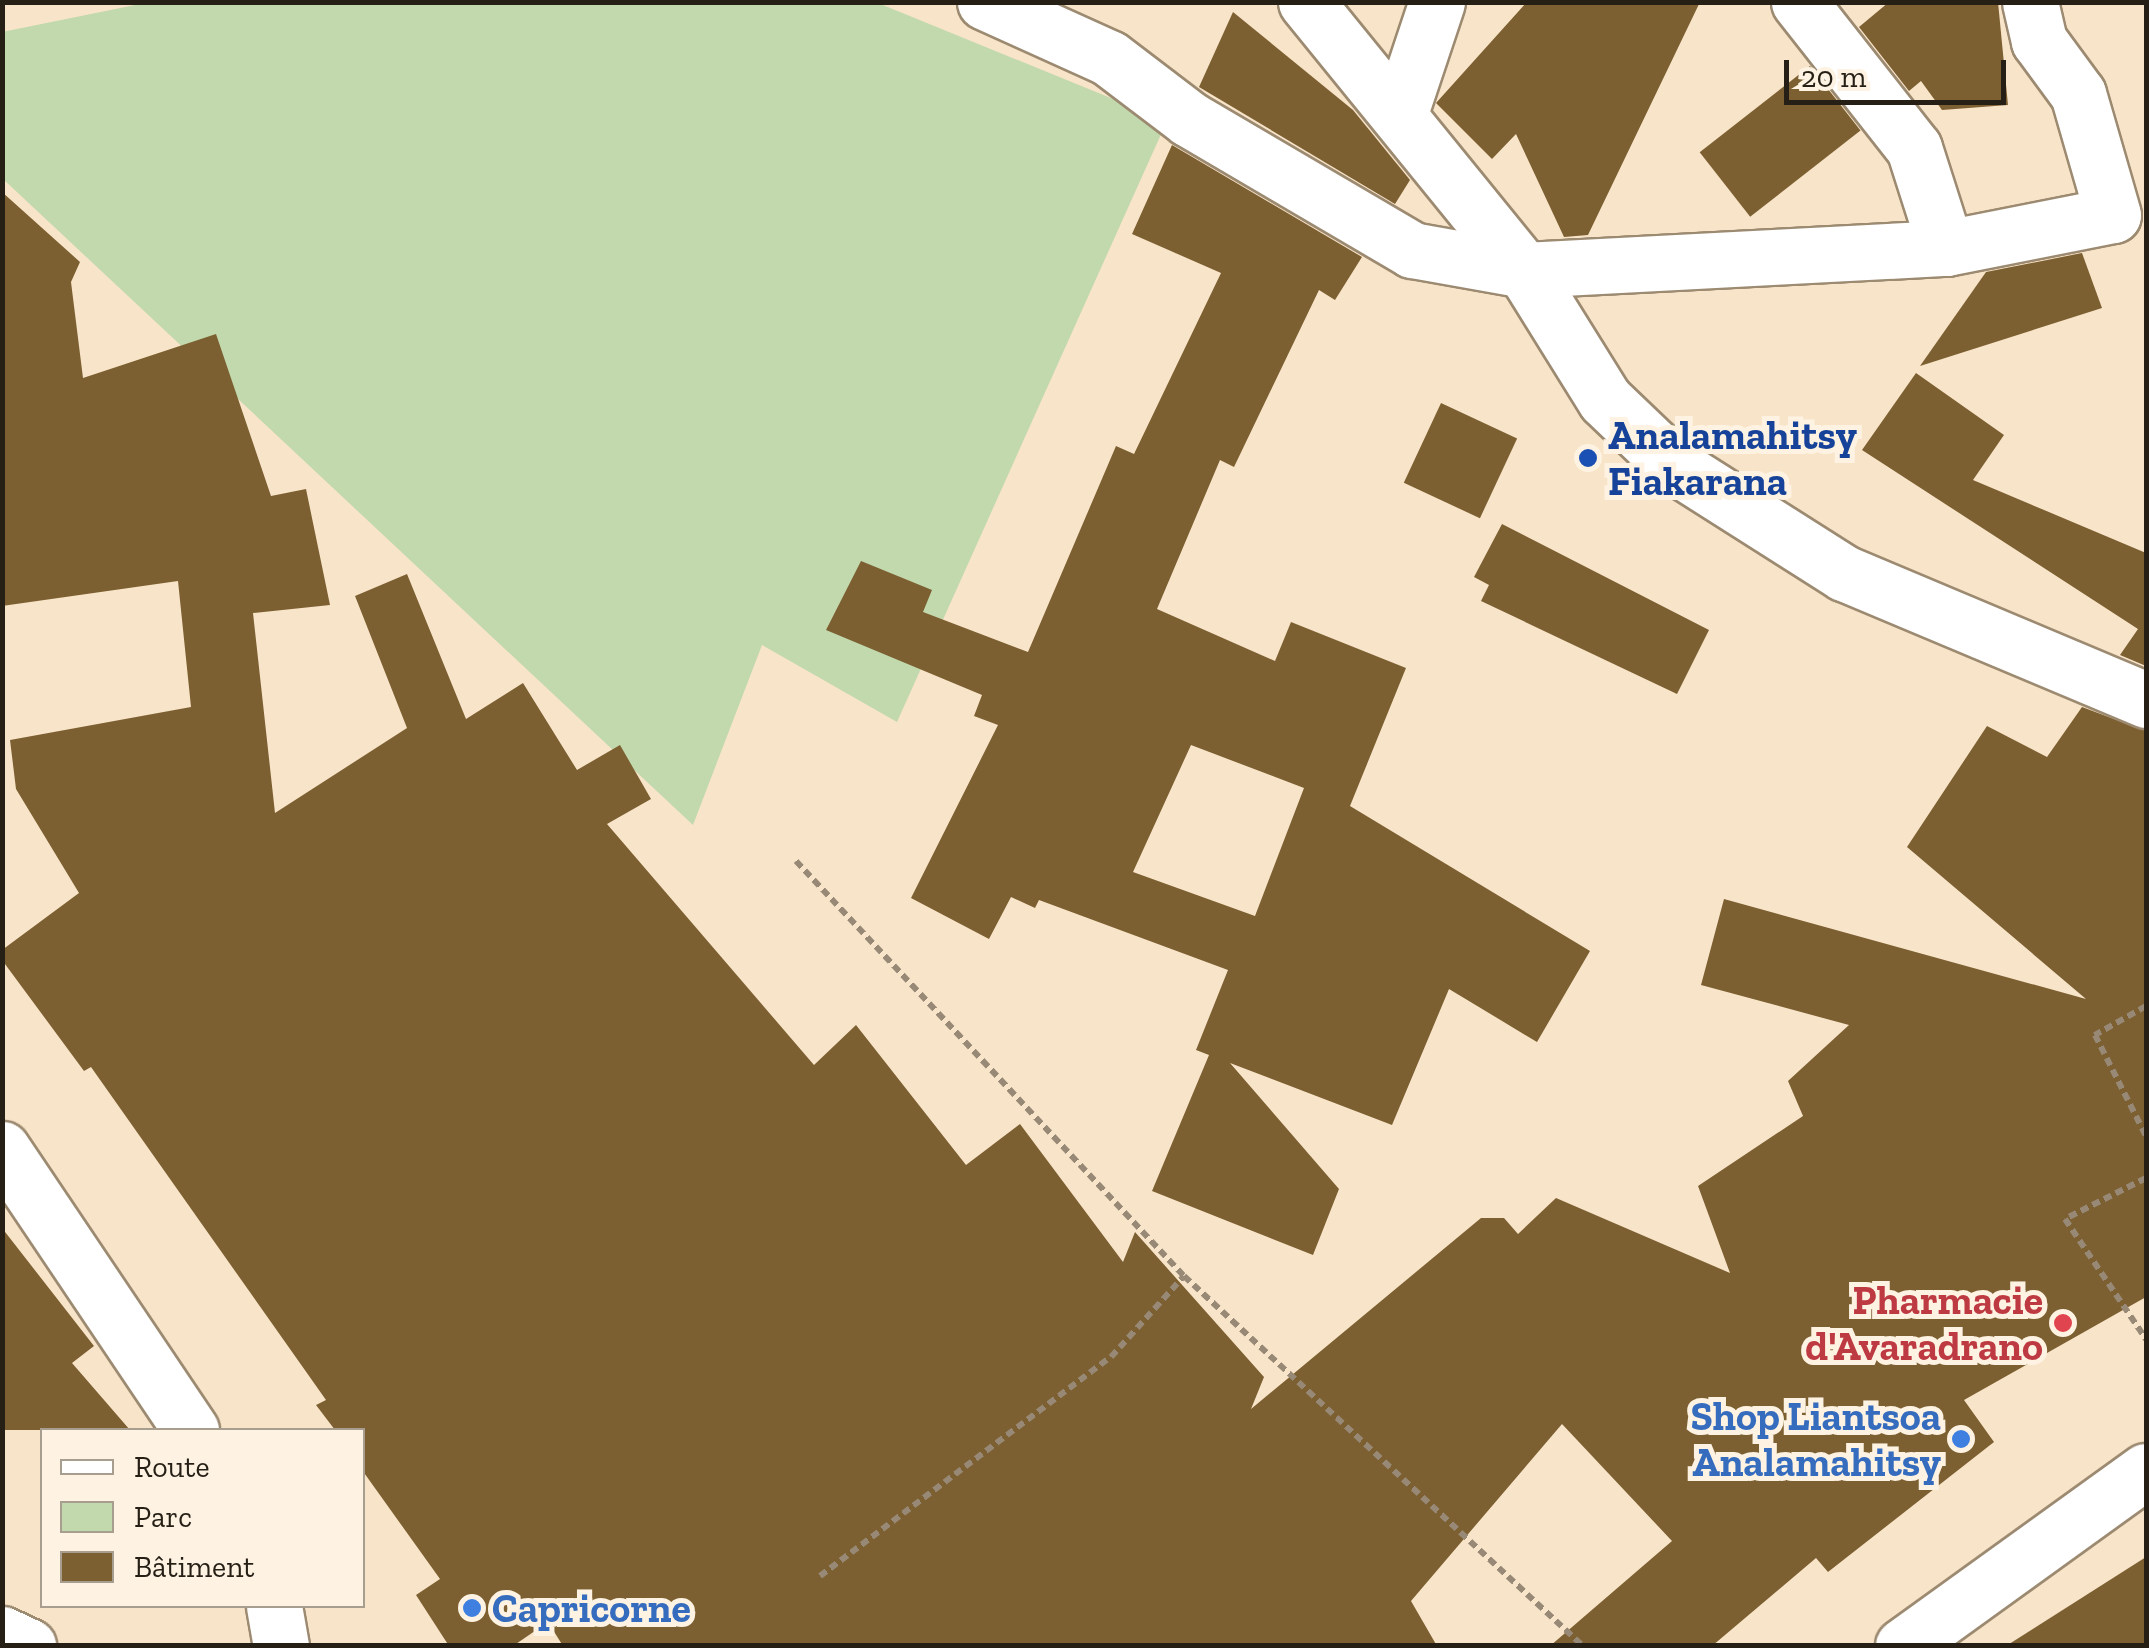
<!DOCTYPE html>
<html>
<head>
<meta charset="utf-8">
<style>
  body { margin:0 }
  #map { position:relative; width:2149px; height:1648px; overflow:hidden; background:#f8e4c9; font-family:"Zilla Slab",serif }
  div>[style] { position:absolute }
  .green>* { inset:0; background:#c2d9ae }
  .building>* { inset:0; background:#7d6032; transform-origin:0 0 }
  .path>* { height:6px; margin-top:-3px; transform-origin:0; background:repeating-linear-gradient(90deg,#978976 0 8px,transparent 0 13px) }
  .roads { filter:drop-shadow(2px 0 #9c8a71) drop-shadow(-2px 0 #9c8a71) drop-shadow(0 2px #9c8a71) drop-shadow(0 -2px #9c8a71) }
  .minor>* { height:55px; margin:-27.5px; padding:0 27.5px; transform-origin:27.5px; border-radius:27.5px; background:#fff }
  .major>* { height:55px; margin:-27.5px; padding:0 27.5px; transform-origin:27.5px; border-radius:27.5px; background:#fff }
  .dots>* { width:28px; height:28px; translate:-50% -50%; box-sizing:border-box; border:5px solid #fef3e2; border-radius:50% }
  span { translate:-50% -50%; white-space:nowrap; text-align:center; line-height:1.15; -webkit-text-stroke:10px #fef3e2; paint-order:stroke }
  .transit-label { font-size:40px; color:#164399; font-weight:700 }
  .left { translate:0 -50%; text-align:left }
  .health-label { font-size:40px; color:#be3a42; font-weight:700 }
  .right { translate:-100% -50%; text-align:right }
  .shop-label { font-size:40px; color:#366cbe; font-weight:700 }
  .frame { position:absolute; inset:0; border:5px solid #261f15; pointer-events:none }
  .legend { position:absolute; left:40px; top:1428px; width:325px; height:180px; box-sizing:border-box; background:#fef3e2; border:2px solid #a89e90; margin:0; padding:12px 18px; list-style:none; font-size:30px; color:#261f15 }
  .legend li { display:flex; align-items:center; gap:20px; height:50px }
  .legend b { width:50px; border:2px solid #a89e90 }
  .scale { position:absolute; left:1784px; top:60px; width:222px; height:45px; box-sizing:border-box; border:5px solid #261f15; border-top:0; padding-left:12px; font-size:30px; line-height:35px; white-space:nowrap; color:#261f15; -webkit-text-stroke:8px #fef3e2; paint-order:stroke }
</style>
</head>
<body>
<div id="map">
  <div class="green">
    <div style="clip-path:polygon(150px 2px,878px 3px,1167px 121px,897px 722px,762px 645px,693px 825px,3px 179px,2px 32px)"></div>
  </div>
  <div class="building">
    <div style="clip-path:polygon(1527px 2px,1700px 2px,1588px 235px,1564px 237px,1516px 134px,1492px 159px,1436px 103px)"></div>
    <div style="clip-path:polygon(1889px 2px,1998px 2px,2008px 105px,1942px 110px,1921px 81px,1909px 91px,1859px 27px)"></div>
    <div style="clip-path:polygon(1233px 12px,1353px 110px,1410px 180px,1395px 204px,1199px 87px)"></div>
    <div style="left:1810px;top:66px;width:82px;height:140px;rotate:52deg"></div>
    <div style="clip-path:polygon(evenodd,1172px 145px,1362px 257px,1335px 300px,1319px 290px,1234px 467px,1220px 460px,1157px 609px,1275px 661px,1291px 622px,1406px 668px,1350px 806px,1590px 951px,1537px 1042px,1449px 989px,1392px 1125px,1230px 1063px,1339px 1189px,1313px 1255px,1152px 1191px,1209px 1055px,1196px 1050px,1228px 970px,1039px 900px,1035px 908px,1011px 897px,989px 939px,911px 898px,998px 725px,974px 716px,982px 695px,826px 630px,861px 561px,932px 590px,923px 612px,1028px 652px,1116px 446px,1134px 454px,1221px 273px,1132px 234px,1172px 145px,1191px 745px,1304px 788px,1255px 916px,1133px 872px,1191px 745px)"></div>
    <div style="clip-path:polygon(2px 192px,80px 262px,71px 282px,83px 378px,216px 334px,271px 496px,306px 489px,330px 605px,253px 613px,275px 813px,407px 728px,355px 596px,407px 574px,466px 719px,523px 683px,577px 770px,620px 745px,651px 799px,607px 824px,814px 1065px,856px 1025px,966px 1165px,1020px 1124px,1123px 1262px,1135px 1232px,1264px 1377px,1251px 1409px,1481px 1218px,1504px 1218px,1518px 1234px,1556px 1198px,1730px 1273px,1698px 1186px,1803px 1116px,1788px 1081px,1849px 1025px,1701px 985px,1724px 899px,2086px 999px,1907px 847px,1987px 726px,2047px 757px,2082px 707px,2146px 731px,2146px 1297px,1964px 1400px,1994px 1442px,1828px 1572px,1816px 1558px,1712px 1646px,1550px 1646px,1672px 1541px,1562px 1424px,1411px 1601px,1437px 1646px,563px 1646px,548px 1622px,513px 1646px,449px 1646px,416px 1595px,440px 1579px,362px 1470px,362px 1430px,335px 1430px,316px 1405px,326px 1400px,91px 1067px,84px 1071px,2px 960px,2px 950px,79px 893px,16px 789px,10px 740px,191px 707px,178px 581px,2px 606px)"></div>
    <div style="clip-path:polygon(2082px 253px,2102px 308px,1920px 366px,1986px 272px)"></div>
    <div style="clip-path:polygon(1916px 373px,2004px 435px,1973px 480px,2146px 553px,2146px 666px,2120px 655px,2138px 629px,1862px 450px)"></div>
    <div style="left:1441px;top:403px;width:84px;height:88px;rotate:25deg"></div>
    <div style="clip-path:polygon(1502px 524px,1709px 630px,1677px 694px,1481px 601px,1489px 585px,1474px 577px)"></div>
    <div style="clip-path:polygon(2px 1228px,94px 1346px,72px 1363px,130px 1430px,2px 1430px)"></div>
    <div style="clip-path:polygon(2146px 1557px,2146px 1646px,2006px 1646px)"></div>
  </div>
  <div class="path">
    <div style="left:796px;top:861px;width:568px;rotate:46.93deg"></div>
    <div style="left:1184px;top:1276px;width:544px;rotate:42.84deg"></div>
    <div style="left:2146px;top:1006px;width:59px;rotate:150.4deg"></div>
    <div style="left:2095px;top:1035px;width:113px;rotate:63.2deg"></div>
    <div style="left:2146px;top:1178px;width:91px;rotate:153.2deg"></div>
    <div style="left:2065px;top:1219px;width:145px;rotate:56deg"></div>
    <div style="left:820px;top:1576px;width:364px;rotate:-37deg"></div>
    <div style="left:1111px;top:1357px;width:109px;rotate:-48deg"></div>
  </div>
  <div class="roads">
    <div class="minor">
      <div style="left:985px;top:2px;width:136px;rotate:24.3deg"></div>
      <div style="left:1109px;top:58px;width:101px;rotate:37.3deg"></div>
      <div style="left:1189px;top:119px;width:259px;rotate:30.4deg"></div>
      <div style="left:1412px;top:250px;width:114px;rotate:10.1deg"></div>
      <div style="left:1524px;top:270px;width:423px;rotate:-3deg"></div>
      <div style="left:1946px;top:248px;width:170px;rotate:-11.2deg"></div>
      <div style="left:2113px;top:215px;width:126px;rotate:-106.1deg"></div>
      <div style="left:2078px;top:94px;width:66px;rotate:-126.3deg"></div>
      <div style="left:2039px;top:41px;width:40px;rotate:-103deg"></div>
      <div style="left:1799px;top:2px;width:186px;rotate:51.8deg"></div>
      <div style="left:1914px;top:148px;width:105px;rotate:72.3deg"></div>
      <div style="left:1400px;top:113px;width:117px;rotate:-71.6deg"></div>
      <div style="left:2px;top:1149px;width:339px;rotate:56.1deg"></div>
      <div style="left:274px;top:1606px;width:41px;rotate:80.1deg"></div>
      <div style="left:2px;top:1634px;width:29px;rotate:25deg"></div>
    </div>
    <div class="major">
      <div style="left:1306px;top:2px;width:345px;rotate:50.9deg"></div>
      <div style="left:1524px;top:270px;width:153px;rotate:58.1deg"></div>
      <div style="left:1605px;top:400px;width:93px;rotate:43.7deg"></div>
      <div style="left:1672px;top:464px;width:204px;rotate:32.4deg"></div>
      <div style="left:1844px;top:573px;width:328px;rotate:22.8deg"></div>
      <div style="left:1903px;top:1646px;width:299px;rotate:-35.8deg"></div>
    </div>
  </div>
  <div class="dots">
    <div style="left:1588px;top:458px;background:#1a4fb4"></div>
    <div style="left:2063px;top:1323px;background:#e0444e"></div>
    <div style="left:1961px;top:1439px;background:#3f7fe0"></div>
    <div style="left:472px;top:1608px;background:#3f7fe0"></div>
  </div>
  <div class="transit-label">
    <span class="left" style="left:1608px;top:458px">Analamahitsy<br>Fiakarana</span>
  </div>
  <div class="health-label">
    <span class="right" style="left:2043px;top:1323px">Pharmacie<br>d'Avaradrano</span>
  </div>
  <div class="shop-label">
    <span class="right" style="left:1941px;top:1439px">Shop Liantsoa<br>Analamahitsy</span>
    <span class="left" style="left:492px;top:1608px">Capricorne</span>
  </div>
  <div class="frame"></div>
  <ul class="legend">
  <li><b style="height:12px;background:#fff"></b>Route</li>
  <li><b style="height:28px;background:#c2d9ae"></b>Parc</li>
  <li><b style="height:28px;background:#7d6032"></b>Bâtiment</li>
  </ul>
  <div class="scale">20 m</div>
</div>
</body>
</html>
